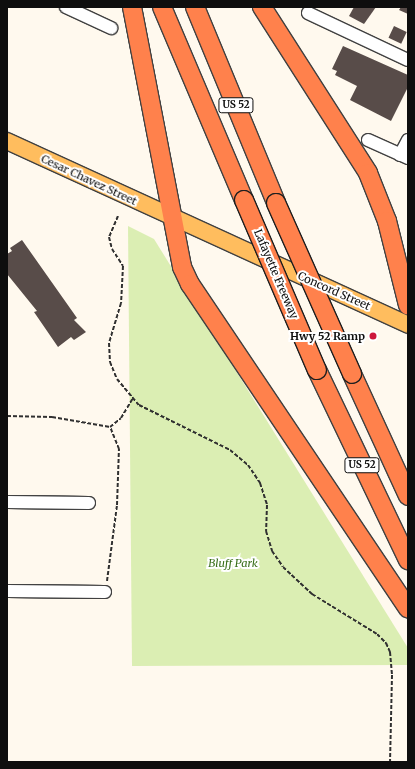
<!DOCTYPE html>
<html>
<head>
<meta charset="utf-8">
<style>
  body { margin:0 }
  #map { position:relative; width:415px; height:769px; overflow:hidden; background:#fff9ee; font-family:Merriweather,serif }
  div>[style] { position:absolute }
  .green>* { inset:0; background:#dbeeb3 }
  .building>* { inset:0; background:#584c49; transform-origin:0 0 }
  .path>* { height:2px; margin-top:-1px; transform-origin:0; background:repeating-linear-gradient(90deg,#303030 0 4px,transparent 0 6px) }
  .roads { filter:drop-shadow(1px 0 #414141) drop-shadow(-1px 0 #414141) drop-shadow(0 1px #414141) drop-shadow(0 -1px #414141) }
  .minor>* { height:12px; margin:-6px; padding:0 6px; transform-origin:6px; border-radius:6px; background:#fff }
  .major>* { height:16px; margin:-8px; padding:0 8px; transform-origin:8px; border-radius:8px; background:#ffbd5e }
  .highway>* { height:18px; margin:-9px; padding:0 9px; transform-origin:9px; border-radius:9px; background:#ff814c }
  .bridges { filter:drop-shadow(1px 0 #1f1f1f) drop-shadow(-1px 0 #1f1f1f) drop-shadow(0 1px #1f1f1f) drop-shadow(0 -1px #1f1f1f) }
  .highway-bridge>* { height:18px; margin:-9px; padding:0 9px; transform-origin:9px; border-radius:9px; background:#ff814c }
  .dots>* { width:11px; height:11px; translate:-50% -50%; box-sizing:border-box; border:2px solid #fff; border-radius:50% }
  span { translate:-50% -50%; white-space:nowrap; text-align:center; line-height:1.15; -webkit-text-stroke:4px #fff; paint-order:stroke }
  .shield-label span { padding:1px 3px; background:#fff; border:1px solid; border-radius:3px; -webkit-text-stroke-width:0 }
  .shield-label { font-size:10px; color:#0e0e0e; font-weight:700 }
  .street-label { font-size:11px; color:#0e0e0e }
  .poi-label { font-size:11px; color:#0e0e0e; font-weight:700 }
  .right { translate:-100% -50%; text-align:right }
  .park-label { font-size:11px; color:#376d17; font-style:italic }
  .frame { position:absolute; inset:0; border:8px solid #0e0e0e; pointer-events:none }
</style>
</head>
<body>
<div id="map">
  <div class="green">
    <div style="clip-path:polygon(128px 226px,154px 239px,408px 648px,408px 665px,132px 666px)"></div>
  </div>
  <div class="building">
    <div style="clip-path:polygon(354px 7px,376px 7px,364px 24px,349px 16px)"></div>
    <div style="clip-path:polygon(401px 7px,408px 7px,408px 14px,399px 10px)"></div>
    <div style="left:394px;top:26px;width:14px;height:13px;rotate:25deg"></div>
    <div style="clip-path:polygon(343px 46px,408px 75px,408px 87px,391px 121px,350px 100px,357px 86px,335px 75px,337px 71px,332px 69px)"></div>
    <div style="clip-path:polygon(22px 240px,77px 318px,74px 320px,86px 332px,74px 340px,71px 337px,58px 347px,34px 312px,37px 311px,7px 274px,7px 254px,12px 251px,10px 248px)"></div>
  </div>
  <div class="path">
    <div style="left:7px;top:162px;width:1px;rotate:-90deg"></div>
    <div style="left:118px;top:216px;width:23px;rotate:113deg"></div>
    <div style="left:109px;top:237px;width:12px;rotate:76deg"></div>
    <div style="left:112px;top:249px;width:20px;rotate:57deg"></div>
    <div style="left:123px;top:266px;width:37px;rotate:93deg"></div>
    <div style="left:121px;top:303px;width:42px;rotate:106.7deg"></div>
    <div style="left:109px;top:343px;width:19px;rotate:87deg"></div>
    <div style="left:110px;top:362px;width:18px;rotate:68deg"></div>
    <div style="left:117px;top:379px;width:34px;rotate:50deg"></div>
    <div style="left:139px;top:405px;width:102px;rotate:26.3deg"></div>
    <div style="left:230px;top:450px;width:23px;rotate:40deg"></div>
    <div style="left:248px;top:465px;width:22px;rotate:56deg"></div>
    <div style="left:260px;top:483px;width:23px;rotate:72deg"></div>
    <div style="left:267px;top:505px;width:26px;rotate:92deg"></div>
    <div style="left:266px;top:531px;width:21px;rotate:73deg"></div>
    <div style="left:272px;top:551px;width:19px;rotate:55deg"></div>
    <div style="left:283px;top:567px;width:40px;rotate:43deg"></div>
    <div style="left:312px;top:594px;width:76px;rotate:31.6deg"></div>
    <div style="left:377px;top:634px;width:13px;rotate:45deg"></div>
    <div style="left:386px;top:643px;width:10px;rotate:66deg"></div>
    <div style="left:390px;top:652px;width:23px;rotate:85deg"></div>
    <div style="left:392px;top:675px;width:87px;rotate:91.3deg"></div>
    <div style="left:7px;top:416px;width:45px;rotate:1.3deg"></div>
    <div style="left:52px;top:417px;width:59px;rotate:9.8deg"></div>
    <div style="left:110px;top:427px;width:14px;rotate:-39deg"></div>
    <div style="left:121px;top:418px;width:23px;rotate:-59deg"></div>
    <div style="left:107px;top:581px;width:77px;rotate:-82.5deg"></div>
    <div style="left:117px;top:505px;width:56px;rotate:-88deg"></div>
    <div style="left:119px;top:449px;width:24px;rotate:-112deg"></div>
  </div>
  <div class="roads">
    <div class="minor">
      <div style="left:66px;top:7px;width:50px;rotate:25deg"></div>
      <div style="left:308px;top:13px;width:110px;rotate:25.2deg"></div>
      <div style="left:368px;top:140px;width:44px;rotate:24.2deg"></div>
      <div style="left:400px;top:155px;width:17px;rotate:-62deg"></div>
      <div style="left:7px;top:502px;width:82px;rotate:0.7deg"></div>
      <div style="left:7px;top:591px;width:98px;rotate:0.6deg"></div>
    </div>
    <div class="major">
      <div style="left:7px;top:141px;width:441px;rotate:24.6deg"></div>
    </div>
    <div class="highway">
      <div style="left:132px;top:7px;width:265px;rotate:79.1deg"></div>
      <div style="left:182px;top:267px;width:19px;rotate:65deg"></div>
      <div style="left:190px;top:284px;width:391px;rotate:56.1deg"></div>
      <div style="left:162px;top:7px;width:210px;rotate:67deg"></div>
      <div style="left:195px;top:7px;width:212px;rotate:67.5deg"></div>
      <div style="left:262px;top:7px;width:197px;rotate:57.4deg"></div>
      <div style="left:368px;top:173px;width:52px;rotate:68.4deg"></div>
      <div style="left:387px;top:221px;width:87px;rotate:76deg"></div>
      <div style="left:317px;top:370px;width:211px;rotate:64.4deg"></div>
      <div style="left:352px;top:374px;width:134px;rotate:65.3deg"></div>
    </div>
  </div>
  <div class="bridges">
    <div class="highway-bridge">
      <div style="left:244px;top:200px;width:185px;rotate:66.8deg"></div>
      <div style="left:276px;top:203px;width:187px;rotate:66deg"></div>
    </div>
  </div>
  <div class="dots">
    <div style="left:373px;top:336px;background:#cd173d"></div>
  </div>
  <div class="shield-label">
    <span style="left:236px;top:105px">US 52</span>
    <span style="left:362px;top:465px">US 52</span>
  </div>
  <div class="street-label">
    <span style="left:89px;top:180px;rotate:25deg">Cesar Chavez Street</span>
    <span style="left:276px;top:274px;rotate:67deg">Lafayette Freeway</span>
    <span style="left:334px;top:291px;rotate:24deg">Concord Street</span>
  </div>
  <div class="poi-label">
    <span class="right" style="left:365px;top:336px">Hwy 52 Ramp</span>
  </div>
  <div class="park-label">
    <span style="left:233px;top:563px">Bluff Park</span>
  </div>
  <div class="frame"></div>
</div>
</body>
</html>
